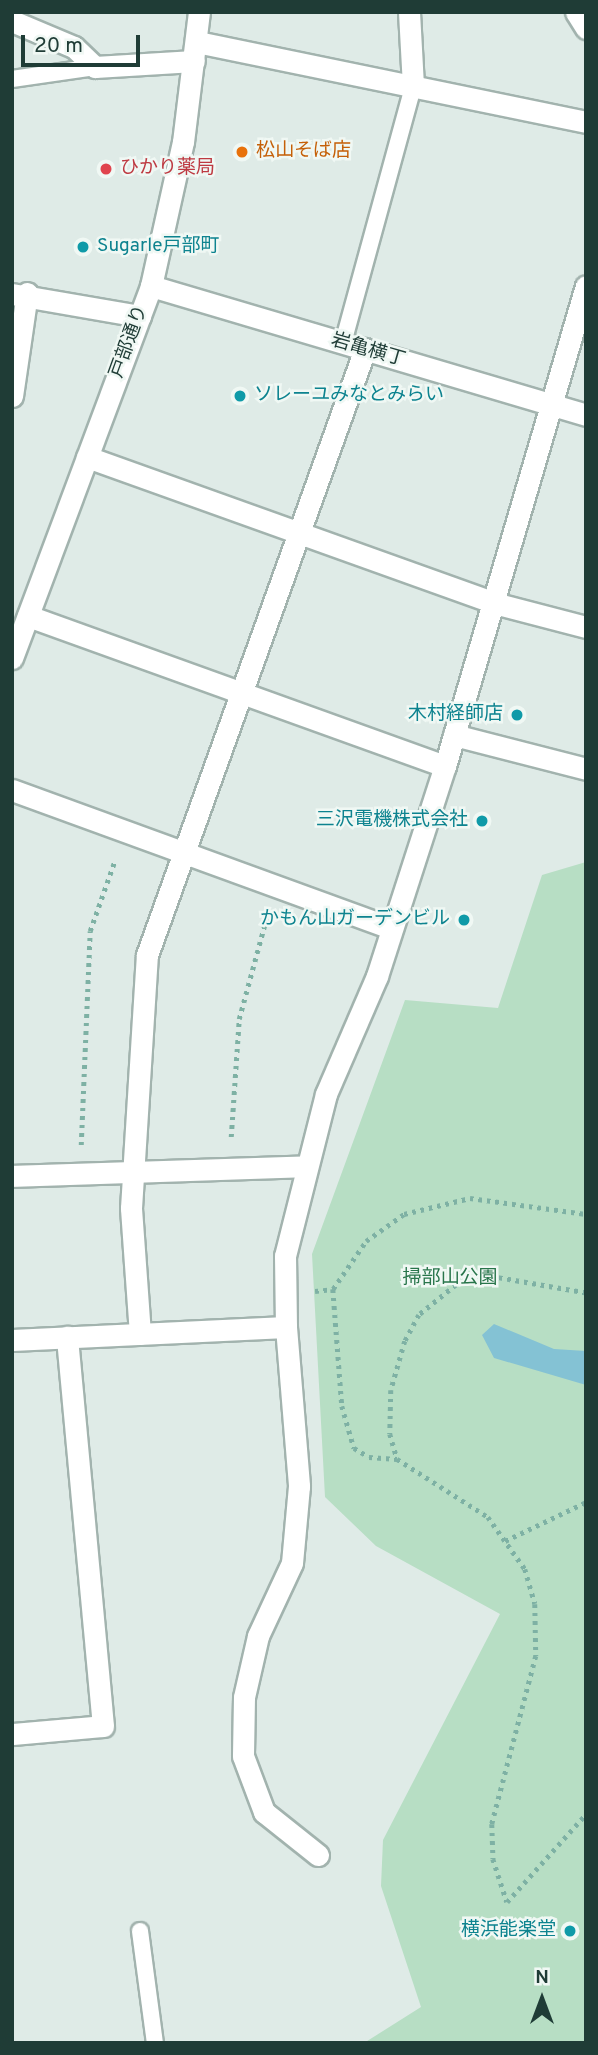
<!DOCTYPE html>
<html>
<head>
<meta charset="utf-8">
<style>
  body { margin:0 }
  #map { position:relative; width:598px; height:2055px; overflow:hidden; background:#dfebe7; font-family:Overpass,"Noto Sans JP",sans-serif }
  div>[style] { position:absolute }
  .green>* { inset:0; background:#b7dec4 }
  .water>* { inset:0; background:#84c2d4 }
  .path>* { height:4.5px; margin-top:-2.25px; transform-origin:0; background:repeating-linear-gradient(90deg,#7eb1a4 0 3.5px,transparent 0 8.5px) }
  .roads { filter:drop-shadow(2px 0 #a2b3ae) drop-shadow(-2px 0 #a2b3ae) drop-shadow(0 2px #a2b3ae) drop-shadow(0 -2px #a2b3ae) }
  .lane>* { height:16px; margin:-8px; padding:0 8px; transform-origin:8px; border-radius:8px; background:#fff }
  .street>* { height:21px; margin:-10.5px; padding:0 10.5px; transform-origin:10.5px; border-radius:10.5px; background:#fff }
  .secondary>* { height:21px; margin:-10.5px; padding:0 10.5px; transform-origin:10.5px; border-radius:10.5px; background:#fff }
  .dots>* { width:19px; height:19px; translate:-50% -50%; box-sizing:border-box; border:4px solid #f0f8f4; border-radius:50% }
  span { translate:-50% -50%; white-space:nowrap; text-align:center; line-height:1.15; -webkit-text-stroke:5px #f0f8f4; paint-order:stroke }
  .food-label { font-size:19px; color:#c56008 }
  .left { translate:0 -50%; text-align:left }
  .health-label { font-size:19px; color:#be3a42 }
  .culture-label { font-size:19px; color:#0d838f }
  .right { translate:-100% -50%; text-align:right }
  .street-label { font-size:19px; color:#1f3c36 }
  .park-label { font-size:19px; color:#28754b }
  .frame { position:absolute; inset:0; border:14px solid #1f3c36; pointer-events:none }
  .north { position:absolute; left:507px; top:1964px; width:70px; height:70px; -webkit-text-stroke:5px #f0f8f4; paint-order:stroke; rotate:0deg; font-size:19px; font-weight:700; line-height:28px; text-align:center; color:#1f3c36 }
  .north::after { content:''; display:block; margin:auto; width:24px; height:32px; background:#1f3c36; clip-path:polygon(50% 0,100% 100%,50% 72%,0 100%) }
  .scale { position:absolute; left:21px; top:35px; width:119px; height:32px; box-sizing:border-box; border:4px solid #1f3c36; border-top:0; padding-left:9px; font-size:21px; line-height:24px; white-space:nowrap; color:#1f3c36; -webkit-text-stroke:5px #f0f8f4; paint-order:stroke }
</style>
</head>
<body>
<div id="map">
  <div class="green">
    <div style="clip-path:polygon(586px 862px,586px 2043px,364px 2043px,421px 2007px,381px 1886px,383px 1840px,500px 1614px,376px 1546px,325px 1497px,312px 1254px,405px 1000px,498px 1008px,542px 875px)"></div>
  </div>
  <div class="water">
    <div style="clip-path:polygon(494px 1324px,554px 1349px,586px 1351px,586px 1385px,494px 1358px,482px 1335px)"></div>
  </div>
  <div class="path">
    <div style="left:231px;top:1137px;width:118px;rotate:-86.1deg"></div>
    <div style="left:239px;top:1019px;width:107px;rotate:-74.8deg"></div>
    <div style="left:81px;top:1145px;width:214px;rotate:-87.6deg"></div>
    <div style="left:90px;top:931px;width:75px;rotate:-70.6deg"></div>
    <div style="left:333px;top:1289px;width:117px;rotate:85.6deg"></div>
    <div style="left:342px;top:1406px;width:44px;rotate:74.1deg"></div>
    <div style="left:354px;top:1448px;width:17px;rotate:31deg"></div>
    <div style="left:369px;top:1457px;width:28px;rotate:4deg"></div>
    <div style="left:315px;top:1291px;width:18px;rotate:-6deg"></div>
    <div style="left:333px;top:1289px;width:58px;rotate:-55.5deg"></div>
    <div style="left:366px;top:1241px;width:47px;rotate:-35.4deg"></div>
    <div style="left:404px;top:1214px;width:68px;rotate:-13.6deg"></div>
    <div style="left:470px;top:1198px;width:117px;rotate:7.9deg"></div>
    <div style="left:586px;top:1293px;width:98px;rotate:-170.1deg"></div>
    <div style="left:489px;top:1276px;width:34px;rotate:165deg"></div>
    <div style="left:456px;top:1285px;width:48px;rotate:141deg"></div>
    <div style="left:419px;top:1315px;width:30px;rotate:118deg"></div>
    <div style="left:405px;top:1341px;width:51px;rotate:105.9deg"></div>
    <div style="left:391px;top:1390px;width:44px;rotate:91.3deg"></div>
    <div style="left:390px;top:1434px;width:26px;rotate:74deg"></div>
    <div style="left:397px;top:1459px;width:108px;rotate:32.5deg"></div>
    <div style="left:488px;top:1517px;width:64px;rotate:54.6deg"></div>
    <div style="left:525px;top:1569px;width:36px;rotate:74deg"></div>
    <div style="left:535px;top:1604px;width:52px;rotate:88.9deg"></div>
    <div style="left:536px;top:1656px;width:174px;rotate:104.7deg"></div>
    <div style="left:492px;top:1824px;width:35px;rotate:88deg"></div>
    <div style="left:493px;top:1859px;width:45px;rotate:72deg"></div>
    <div style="left:507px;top:1902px;width:118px;rotate:-48.1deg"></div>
    <div style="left:505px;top:1541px;width:90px;rotate:-25.7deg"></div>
  </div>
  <div class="roads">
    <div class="lane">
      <div style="left:12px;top:79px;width:84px;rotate:-8.2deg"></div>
      <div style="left:343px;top:343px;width:265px;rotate:-74.7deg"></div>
      <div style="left:140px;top:1931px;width:113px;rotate:82.4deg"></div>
    </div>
    <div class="street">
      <div style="left:409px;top:12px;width:75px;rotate:86.9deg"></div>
      <div style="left:576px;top:12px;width:19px;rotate:58deg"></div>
      <div style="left:12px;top:21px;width:67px;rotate:22.8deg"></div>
      <div style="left:74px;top:47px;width:29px;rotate:44deg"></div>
      <div style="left:95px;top:67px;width:99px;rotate:-3.5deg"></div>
      <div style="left:12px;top:294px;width:130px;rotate:9.8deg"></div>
      <div style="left:12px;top:396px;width:104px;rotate:-81.7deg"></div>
      <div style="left:87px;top:457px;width:432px;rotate:19.7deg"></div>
      <div style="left:494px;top:603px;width:95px;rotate:14.6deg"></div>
      <div style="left:28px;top:616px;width:443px;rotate:19.8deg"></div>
      <div style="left:454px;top:735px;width:136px;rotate:14.4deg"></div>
      <div style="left:12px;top:790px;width:404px;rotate:20deg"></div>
      <div style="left:12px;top:1176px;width:295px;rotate:-1.9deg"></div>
      <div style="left:286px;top:1327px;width:160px;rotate:85.3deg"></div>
      <div style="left:299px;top:1486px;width:77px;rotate:95.2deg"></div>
      <div style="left:292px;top:1563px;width:81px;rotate:115deg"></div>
      <div style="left:258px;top:1636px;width:63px;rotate:102.9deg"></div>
      <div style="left:244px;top:1697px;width:59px;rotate:91deg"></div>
      <div style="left:243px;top:1756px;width:60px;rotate:69.4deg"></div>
      <div style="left:264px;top:1812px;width:69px;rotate:38.5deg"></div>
      <div style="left:140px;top:1334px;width:126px;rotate:-94.1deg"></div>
      <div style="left:131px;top:1208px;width:254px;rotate:-86.4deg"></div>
      <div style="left:147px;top:955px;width:644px;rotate:-70.21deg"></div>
      <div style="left:12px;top:1734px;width:91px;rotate:-5deg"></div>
      <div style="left:103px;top:1726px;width:391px;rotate:-95.3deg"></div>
    </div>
    <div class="secondary">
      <div style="left:197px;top:42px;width:397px;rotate:11.6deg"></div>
      <div style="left:151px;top:286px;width:454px;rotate:16.5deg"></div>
      <div style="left:12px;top:658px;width:397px;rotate:-69.5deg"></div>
      <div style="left:151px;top:286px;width:148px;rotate:-77.5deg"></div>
      <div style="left:183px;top:142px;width:131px;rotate:-83deg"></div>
      <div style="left:12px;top:1340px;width:274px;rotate:-2.7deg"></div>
      <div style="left:286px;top:1327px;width:71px;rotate:-90.8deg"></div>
      <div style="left:285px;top:1256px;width:167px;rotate:-75.8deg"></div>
      <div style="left:326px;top:1094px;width:129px;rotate:-66.6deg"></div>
      <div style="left:377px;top:976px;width:221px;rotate:-72.1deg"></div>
      <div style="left:445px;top:766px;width:500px;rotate:-73.63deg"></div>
    </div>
  </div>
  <div class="dots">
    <div style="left:242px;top:152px;background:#e8710a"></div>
    <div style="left:106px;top:169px;background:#e0444e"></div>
    <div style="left:83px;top:247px;background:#0f9aa8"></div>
    <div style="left:240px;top:396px;background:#0f9aa8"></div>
    <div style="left:517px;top:715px;background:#0f9aa8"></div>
    <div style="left:482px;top:821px;background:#0f9aa8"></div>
    <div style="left:464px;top:920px;background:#0f9aa8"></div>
    <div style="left:570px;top:1931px;background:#0f9aa8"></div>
  </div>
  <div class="food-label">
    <span class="left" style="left:256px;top:152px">松山そば店</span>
  </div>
  <div class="health-label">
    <span class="left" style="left:120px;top:169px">ひかり薬局</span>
  </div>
  <div class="culture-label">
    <span class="left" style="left:97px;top:247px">Sugarle戸部町</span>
    <span class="left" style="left:254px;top:396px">ソレーユみなとみらい</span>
    <span class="right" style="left:503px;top:715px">木村経師店</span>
    <span class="right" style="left:468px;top:821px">三沢電機株式会社</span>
    <span class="right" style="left:450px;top:920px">かもん山ガーデンビル</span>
    <span class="right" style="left:556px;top:1931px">横浜能楽堂</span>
  </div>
  <div class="street-label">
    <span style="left:130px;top:342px;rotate:-70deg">戸部通り</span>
    <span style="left:368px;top:351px;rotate:16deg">岩亀横丁</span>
  </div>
  <div class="park-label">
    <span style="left:450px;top:1279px">掃部山公園</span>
  </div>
  <div class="frame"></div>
  <div class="north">N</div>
  <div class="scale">20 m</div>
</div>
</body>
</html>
